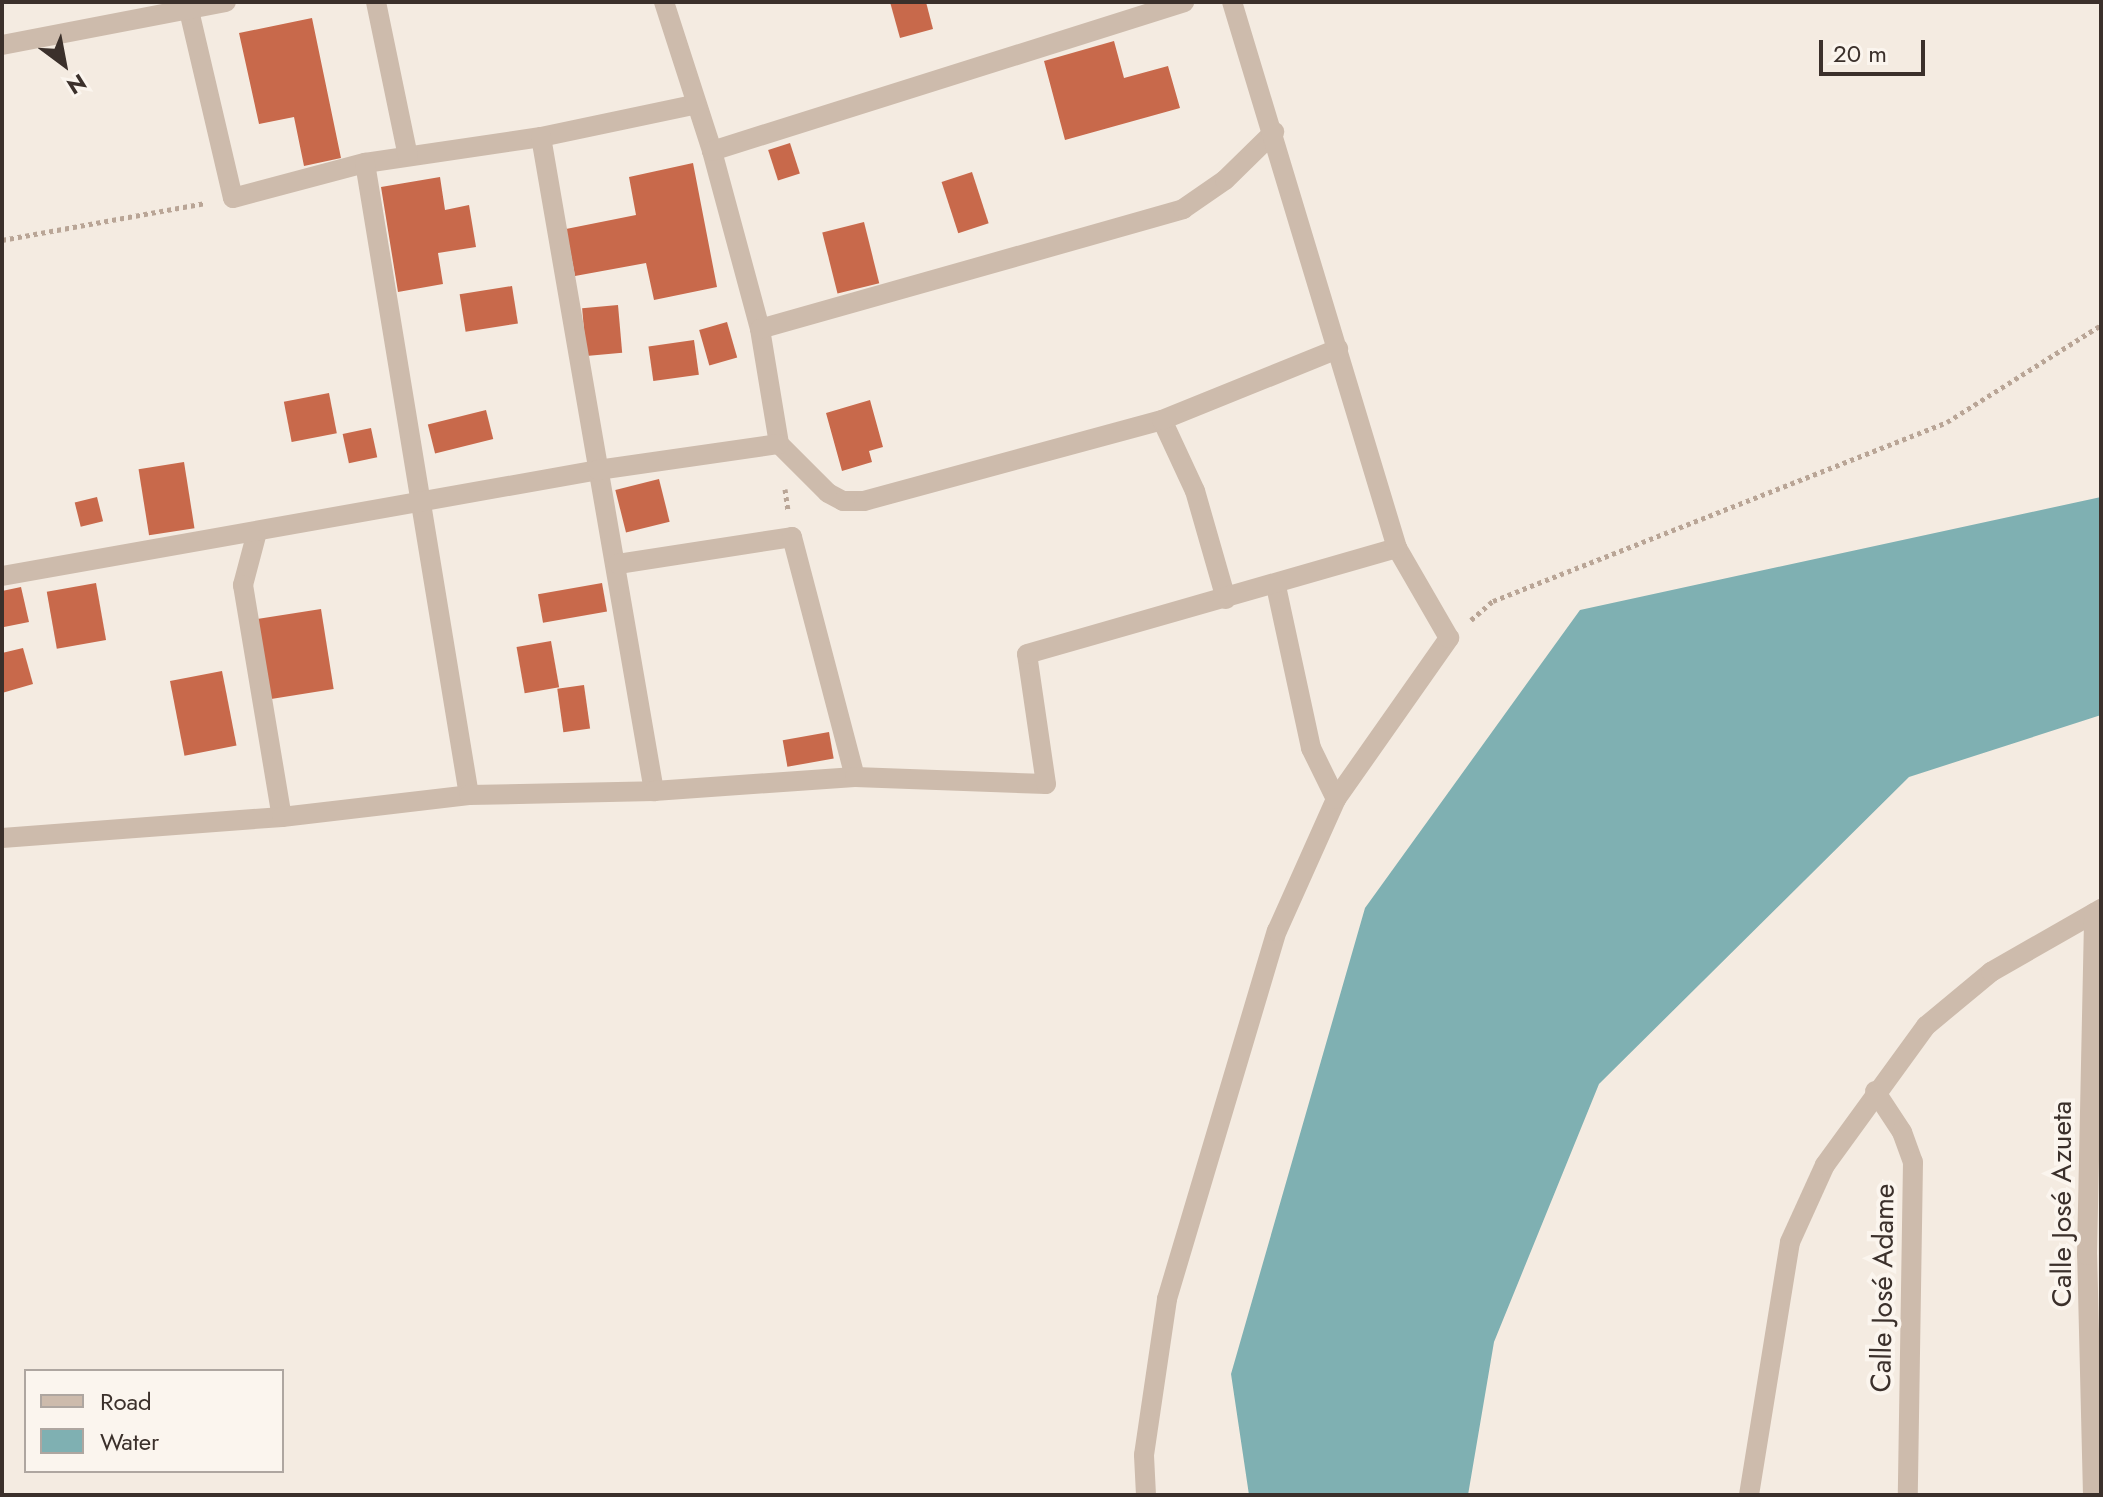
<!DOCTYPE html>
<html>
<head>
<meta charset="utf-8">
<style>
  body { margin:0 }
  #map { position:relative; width:2103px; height:1497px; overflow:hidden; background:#f4ebe1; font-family:Jost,sans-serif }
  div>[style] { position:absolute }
  .water>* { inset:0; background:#7fb0b2 }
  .building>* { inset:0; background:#c8694b; transform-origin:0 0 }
  .path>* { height:5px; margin-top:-2.5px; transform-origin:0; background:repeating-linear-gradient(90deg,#b9a596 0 4px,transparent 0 8px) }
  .street>* { height:20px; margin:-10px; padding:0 10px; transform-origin:10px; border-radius:10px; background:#cdbbac }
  span { translate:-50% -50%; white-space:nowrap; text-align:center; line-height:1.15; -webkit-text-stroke:8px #fbf5ee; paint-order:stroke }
  .street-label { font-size:28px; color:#3b302b }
  .frame { position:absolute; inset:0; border:4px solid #3b302b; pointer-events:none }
  .legend { position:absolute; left:24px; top:1369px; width:260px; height:104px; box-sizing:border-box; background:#fbf5ee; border:2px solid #aea6a0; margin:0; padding:10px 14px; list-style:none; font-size:24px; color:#3b302b }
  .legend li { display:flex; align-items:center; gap:16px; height:40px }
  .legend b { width:40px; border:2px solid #aea6a0 }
  .north { position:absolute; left:24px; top:24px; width:80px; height:80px; -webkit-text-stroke:6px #fbf5ee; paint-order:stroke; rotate:148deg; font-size:22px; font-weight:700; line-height:32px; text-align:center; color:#3b302b }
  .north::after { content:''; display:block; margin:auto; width:28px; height:36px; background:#3b302b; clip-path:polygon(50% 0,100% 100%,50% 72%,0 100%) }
  .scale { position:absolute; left:1819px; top:40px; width:106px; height:36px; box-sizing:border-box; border:4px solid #3b302b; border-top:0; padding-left:10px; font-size:24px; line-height:28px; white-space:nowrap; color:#3b302b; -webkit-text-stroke:6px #fbf5ee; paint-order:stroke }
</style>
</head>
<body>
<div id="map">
  <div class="water">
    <div style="clip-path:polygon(2101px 497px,2101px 715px,1909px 777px,1599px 1084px,1494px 1342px,1468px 1495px,1249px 1495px,1231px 1374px,1365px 908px,1580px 610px)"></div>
  </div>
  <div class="building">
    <div style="clip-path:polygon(890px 2px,926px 2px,933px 29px,900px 38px)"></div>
    <div style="clip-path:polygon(312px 18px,341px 158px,304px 166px,294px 117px,259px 124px,239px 33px)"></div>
    <div style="clip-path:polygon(1114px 41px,1124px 78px,1168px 66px,1180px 108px,1065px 140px,1044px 61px)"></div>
    <div style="left:790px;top:143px;width:32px;height:23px;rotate:72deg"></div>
    <div style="clip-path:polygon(693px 163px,717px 287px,654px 300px,646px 263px,575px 276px,566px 229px,636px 215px,629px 177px)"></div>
    <div style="left:972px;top:172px;width:54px;height:32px;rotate:72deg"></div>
    <div style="clip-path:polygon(440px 177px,445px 210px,469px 205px,476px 247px,438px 253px,443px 284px,398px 292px,381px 187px)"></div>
    <div style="left:864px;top:222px;width:63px;height:43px;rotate:76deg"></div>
    <div style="left:512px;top:286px;width:38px;height:53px;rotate:81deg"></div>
    <div style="left:618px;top:305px;width:48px;height:36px;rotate:85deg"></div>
    <div style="left:727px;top:322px;width:37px;height:29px;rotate:74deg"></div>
    <div style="left:694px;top:340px;width:35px;height:46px;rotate:82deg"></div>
    <div style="left:329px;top:393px;width:41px;height:46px;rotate:79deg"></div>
    <div style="clip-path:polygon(870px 400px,883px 447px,869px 451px,872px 462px,842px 471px,826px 413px)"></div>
    <div style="left:486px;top:410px;width:30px;height:60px;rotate:76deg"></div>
    <div style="left:371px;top:428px;width:30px;height:29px;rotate:78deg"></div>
    <div style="left:184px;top:462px;width:67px;height:46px;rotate:81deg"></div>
    <div style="left:659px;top:479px;width:44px;height:45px;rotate:76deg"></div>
    <div style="left:97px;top:497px;width:25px;height:23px;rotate:76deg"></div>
    <div style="left:96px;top:583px;width:58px;height:50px;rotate:80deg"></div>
    <div style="left:602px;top:583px;width:29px;height:65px;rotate:80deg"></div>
    <div style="clip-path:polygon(21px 587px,29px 622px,4px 627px,2px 591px)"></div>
    <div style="left:321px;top:609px;width:81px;height:68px;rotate:81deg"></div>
    <div style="left:551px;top:641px;width:47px;height:35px;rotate:80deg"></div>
    <div style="clip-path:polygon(23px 648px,33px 684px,2px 693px,2px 653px)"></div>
    <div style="left:222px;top:671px;width:76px;height:53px;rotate:79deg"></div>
    <div style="left:584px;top:685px;width:44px;height:27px;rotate:82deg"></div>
    <div style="left:829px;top:732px;width:27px;height:47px;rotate:80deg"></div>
  </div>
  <div class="path">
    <div style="left:2px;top:240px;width:207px;rotate:-10.3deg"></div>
    <div style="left:785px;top:489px;width:21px;rotate:82deg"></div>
    <div style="left:1471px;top:620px;width:29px;rotate:-41deg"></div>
    <div style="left:1493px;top:601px;width:488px;rotate:-21.5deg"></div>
    <div style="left:1947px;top:422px;width:182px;rotate:-32.2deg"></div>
  </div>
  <div class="street">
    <div style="left:187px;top:2px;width:201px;rotate:76.8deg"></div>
    <div style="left:233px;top:198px;width:137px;rotate:-14.9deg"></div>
    <div style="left:365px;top:163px;width:178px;rotate:-8.4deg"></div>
    <div style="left:541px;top:137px;width:159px;rotate:-11.9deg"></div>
    <div style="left:376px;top:2px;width:157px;rotate:78.3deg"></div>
    <div style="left:664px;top:2px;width:157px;rotate:72.1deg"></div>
    <div style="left:712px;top:151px;width:184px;rotate:74.9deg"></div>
    <div style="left:760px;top:329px;width:117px;rotate:80.6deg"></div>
    <div style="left:779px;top:444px;width:69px;rotate:45deg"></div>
    <div style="left:828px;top:493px;width:17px;rotate:28deg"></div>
    <div style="left:843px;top:501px;width:21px"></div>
    <div style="left:864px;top:501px;width:309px;rotate:-15.2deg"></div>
    <div style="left:2px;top:45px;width:228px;rotate:-10.9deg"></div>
    <div style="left:541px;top:137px;width:664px;rotate:80.2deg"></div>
    <div style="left:712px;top:151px;width:495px;rotate:-17.5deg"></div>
    <div style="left:365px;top:163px;width:640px;rotate:80.66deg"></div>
    <div style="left:760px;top:329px;width:440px;rotate:-15.8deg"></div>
    <div style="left:1183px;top:209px;width:51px;rotate:-34.6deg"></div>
    <div style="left:1225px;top:180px;width:69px;rotate:-44.4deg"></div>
    <div style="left:257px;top:532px;width:55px;rotate:104.8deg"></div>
    <div style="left:243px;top:585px;width:235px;rotate:80.5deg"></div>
    <div style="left:618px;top:564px;width:176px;rotate:-8.8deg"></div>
    <div style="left:792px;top:537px;width:248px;rotate:75.3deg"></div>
    <div style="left:2px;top:576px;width:605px;rotate:-10.08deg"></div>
    <div style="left:598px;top:470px;width:183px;rotate:-8.2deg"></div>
    <div style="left:1276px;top:586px;width:166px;rotate:77.8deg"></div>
    <div style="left:1311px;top:748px;width:57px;rotate:63.9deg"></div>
    <div style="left:1226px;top:599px;width:112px;rotate:-106deg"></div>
    <div style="left:1195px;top:491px;width:78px;rotate:-114.9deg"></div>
    <div style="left:1162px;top:420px;width:190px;rotate:-22deg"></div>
    <div style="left:2px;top:838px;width:281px;rotate:-4.3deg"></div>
    <div style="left:282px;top:817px;width:188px;rotate:-6.7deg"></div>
    <div style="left:469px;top:795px;width:185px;rotate:-1.2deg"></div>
    <div style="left:654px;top:791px;width:201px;rotate:-4deg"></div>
    <div style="left:855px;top:777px;width:191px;rotate:2.1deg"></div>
    <div style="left:1046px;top:784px;width:131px;rotate:-98.3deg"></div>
    <div style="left:1027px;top:654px;width:385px;rotate:-16deg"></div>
    <div style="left:1875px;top:1091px;width:49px;rotate:56.6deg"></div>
    <div style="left:1902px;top:1132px;width:32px;rotate:70deg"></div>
    <div style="left:1913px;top:1162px;width:333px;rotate:90.9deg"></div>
    <div style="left:1146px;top:1495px;width:40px;rotate:-92.9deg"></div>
    <div style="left:1144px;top:1455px;width:158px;rotate:-81.6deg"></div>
    <div style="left:1167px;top:1299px;width:384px;rotate:-73.4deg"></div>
    <div style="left:1277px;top:931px;width:145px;rotate:-65.9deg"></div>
    <div style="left:1336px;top:799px;width:197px;rotate:-54.9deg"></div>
    <div style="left:1449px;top:638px;width:104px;rotate:-120deg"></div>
    <div style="left:1397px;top:548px;width:570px;rotate:-106.81deg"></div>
    <div style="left:1749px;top:1495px;width:256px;rotate:-80.8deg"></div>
    <div style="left:1790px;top:1242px;width:85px;rotate:-65.6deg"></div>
    <div style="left:1825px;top:1165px;width:172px;rotate:-54deg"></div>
    <div style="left:1926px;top:1026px;width:85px;rotate:-39.7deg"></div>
    <div style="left:1991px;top:972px;width:127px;rotate:-29.8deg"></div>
    <div style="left:2093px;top:1495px;width:240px;rotate:-91.4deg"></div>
    <div style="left:2087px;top:1255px;width:342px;rotate:-88.8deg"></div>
  </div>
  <div class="street-label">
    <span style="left:2062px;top:1204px;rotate:-90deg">Calle José Azueta</span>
    <span style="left:1883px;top:1288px;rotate:-89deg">Calle José Adame</span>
  </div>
  <div class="frame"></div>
  <ul class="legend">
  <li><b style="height:10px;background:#cdbbac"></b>Road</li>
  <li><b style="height:22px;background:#7fb0b2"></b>Water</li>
  </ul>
  <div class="north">N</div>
  <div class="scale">20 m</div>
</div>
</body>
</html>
